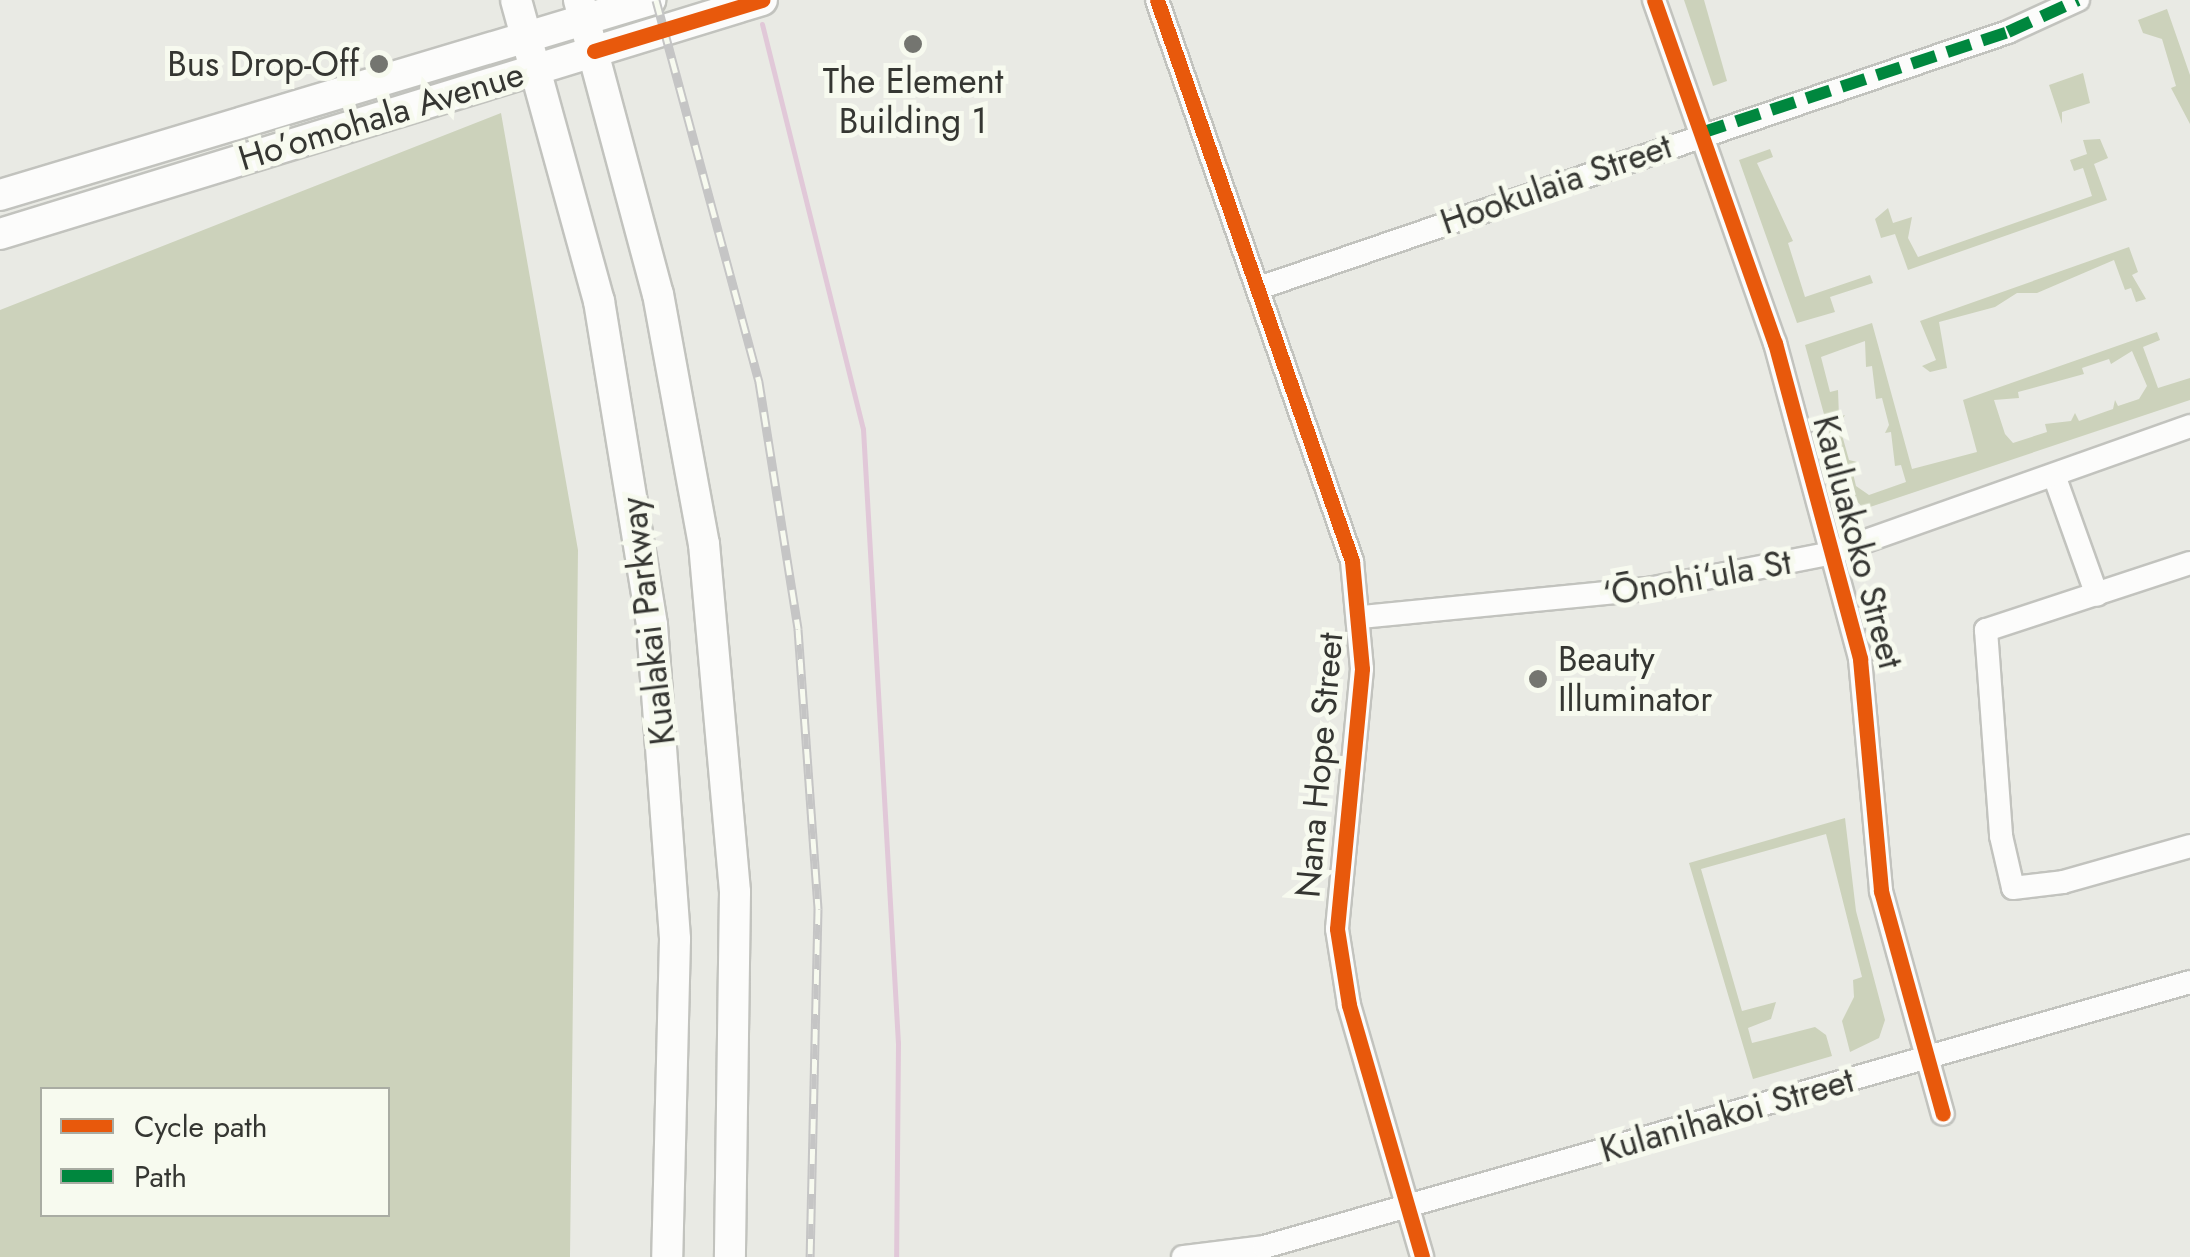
<!DOCTYPE html>
<html>
<head>
<meta charset="utf-8">
<style>
  body { margin:0 }
  #map { position:relative; width:2190px; height:1257px; overflow:hidden; background:#e9eae4; font-family:Jost,sans-serif }
  div>[style] { position:absolute }
  .green>* { inset:0; background:#ccd2bb }
  .stream>* { height:5px; margin:-2.5px; padding:0 2.5px; transform-origin:2.5px; border-radius:2.5px; background:#e1c8d8 }
  .roads { filter:drop-shadow(2px 0 #c2c3be) drop-shadow(-2px 0 #c2c3be) drop-shadow(0 2px #c2c3be) drop-shadow(0 -2px #c2c3be) }
  .street>* { height:22px; margin:-11px; padding:0 11px; transform-origin:11px; border-radius:11px; background:#fcfcfb }
  .secondary>* { height:30px; margin:-15px; padding:0 15px; transform-origin:15px; border-radius:15px; background:#fcfcfb }
  .rail>* { height:9px; margin-top:-4.5px; transform-origin:0; background:repeating-linear-gradient(90deg,#f7faef 0 15px,#c5c5c5 0 30px); box-sizing:border-box; border-block:2px solid #c5c5c5 }
  .quiet>* { height:12px; margin-top:-6px; transform-origin:0; background:repeating-linear-gradient(90deg,#00873e 0 25px,transparent 0 37px) }
  .cycleway>* { height:15px; margin:-7.5px; padding:0 7.5px; transform-origin:7.5px; border-radius:7.5px; background:#e8590c }
  .dots>* { width:28px; height:28px; translate:-50% -50%; box-sizing:border-box; border:5px solid #f7faef; border-radius:50% }
  span { translate:-50% -50%; white-space:nowrap; text-align:center; line-height:1.15; -webkit-text-stroke:10px #f7faef; paint-order:stroke }
  .poi-label { font-size:35px; color:#353632 }
  .right { translate:-100% -50%; text-align:right }
  .left { translate:0 -50%; text-align:left }
  .street-label { font-size:35px; color:#353632 }
  .legend { position:absolute; left:40px; top:1087px; width:350px; height:130px; box-sizing:border-box; background:#f7faef; border:2px solid #a9aca3; margin:0; padding:12px 18px; list-style:none; font-size:30px; color:#353632 }
  .legend li { display:flex; align-items:center; gap:20px; height:50px }
  .legend b { width:50px; border:2px solid #a9aca3 }
</style>
</head>
<body>
<div id="map">
  <div class="green">
    <div style="clip-path:polygon(1684px 0,1704px 0,1727px 81px,1713px 86px)"></div>
    <div style="clip-path:polygon(2167px 9px,2190px 75px,2190px 124px,2171px 88px,2176px 86px,2162px 39px,2143px 33px,2138px 20px)"></div>
    <div style="clip-path:polygon(2083px 73px,2090px 103px,2062px 112px,2062px 124px,2049px 85px)"></div>
    <div style="clip-path:polygon(evenodd,501px 113px,578px 550px,570px 1257px,0 1257px,0 310px,501px 113px,42px 1090px,388px 1090px,388px 1214px,42px 1214px,42px 1090px)"></div>
    <div style="clip-path:polygon(2100px 139px,2108px 158px,2094px 164px,2107px 200px,1908px 270px,1895px 234px,1881px 238px,1875px 219px,1888px 208px,1893px 223px,1912px 217px,1908px 238px,1918px 257px,2092px 196px,2083px 168px,2074px 171px,2070px 160px,2087px 154px,2083px 140px)"></div>
    <div style="clip-path:polygon(1770px 149px,1773px 157px,1757px 163px,1793px 241px,1788px 243px,1805px 297px,1870px 275px,1873px 283px,1830px 297px,1835px 312px,1797px 323px,1739px 160px)"></div>
    <div style="clip-path:polygon(2129px 247px,2138px 272px,2132px 275px,2146px 299px,2136px 302px,2131px 288px,2125px 290px,2114px 260px,2037px 293px,2017px 293px,1995px 307px,1939px 322px,1947px 368px,1930px 372px,1922px 366px,1936px 360px,1920px 321px)"></div>
    <div style="clip-path:polygon(evenodd,1872px 323px,1912px 469px,1977px 452px,1963px 400px,2157px 332px,2160px 340px,2143px 347px,2158px 388px,2190px 378px,2190px 400px,1864px 509px,1844px 487px,1805px 345px,1872px 323px,1865px 341px,1866px 367px,1872px 366px,1876px 399px,1882px 398px,1889px 425px,1885px 433px,1891px 432px,1895px 466px,1901px 465px,1906px 482px,1869px 495px,1856px 486px,1851px 465px,1857px 462px,1849px 460px,1839px 424px,1845px 415px,1839px 417px,1838px 390px,1830px 392px,1821px 357px,1865px 341px,1872px 323px,2132px 351px,2147px 386px,2139px 399px,2118px 406px,2115px 400px,2113px 409px,2079px 421px,2075px 413px,2071px 421px,2045px 424px,2047px 432px,2013px 443px,2005px 434px,1994px 400px,2019px 398px,2018px 392px,2084px 374px,2082px 368px,2109px 359px,2111px 364px,2132px 351px)"></div>
    <div style="clip-path:polygon(1845px 818px,1856px 911px,1885px 1020px,1879px 1038px,1850px 1052px,1842px 1021px,1854px 997px,1853px 980px,1862px 977px,1826px 834px,1701px 869px,1742px 1011px,1776px 1002px,1771px 1019px,1748px 1028px,1752px 1043px,1815px 1027px,1826px 1035px,1832px 1056px,1753px 1079px,1689px 863px)"></div>
  </div>
  <div class="stream">
    <div style="left:762px;top:24px;width:417px;rotate:76deg"></div>
    <div style="left:863px;top:429px;width:615px;rotate:86.74deg"></div>
    <div style="left:898px;top:1043px;width:214px;rotate:90.5deg"></div>
  </div>
  <div class="roads">
    <div class="street">
      <div style="left:1157px;top:0;width:594px;rotate:70.83deg"></div>
      <div style="left:1352px;top:561px;width:108px;rotate:84.7deg"></div>
      <div style="left:1362px;top:669px;width:261px;rotate:95.5deg"></div>
      <div style="left:1337px;top:929px;width:77px;rotate:81deg"></div>
      <div style="left:1349px;top:1005px;width:262px;rotate:73.8deg"></div>
      <div style="left:1654px;top:0;width:364px;rotate:70.6deg"></div>
      <div style="left:1775px;top:343px;width:327px;rotate:74.9deg"></div>
      <div style="left:1860px;top:659px;width:233px;rotate:84.8deg"></div>
      <div style="left:1881px;top:891px;width:231px;rotate:74.5deg"></div>
      <div style="left:1259px;top:288px;width:792px;rotate:-18.87deg"></div>
      <div style="left:2008px;top:32px;width:77px;rotate:-24.6deg"></div>
      <div style="left:2055px;top:478px;width:124px;rotate:70.3deg"></div>
      <div style="left:2190px;top:563px;width:215px;rotate:161.8deg"></div>
      <div style="left:1986px;top:630px;width:207px;rotate:85.8deg"></div>
      <div style="left:2001px;top:836px;width:53px;rotate:77deg"></div>
      <div style="left:2013px;top:888px;width:50px;rotate:-6.8deg"></div>
      <div style="left:2063px;top:882px;width:132px;rotate:-15.8deg"></div>
      <div style="left:1361px;top:617px;width:289px;rotate:-5.6deg"></div>
      <div style="left:1649px;top:589px;width:187px;rotate:-11.1deg"></div>
      <div style="left:1832px;top:553px;width:380px;rotate:-19.5deg"></div>
      <div style="left:1183px;top:1257px;width:82px;rotate:-7deg"></div>
      <div style="left:1264px;top:1247px;width:963px;rotate:-15.97deg"></div>
    </div>
    <div class="secondary">
      <div style="left:516px;top:0;width:312px;rotate:74.6deg"></div>
      <div style="left:599px;top:301px;width:328px;rotate:80.7deg"></div>
      <div style="left:652px;top:625px;width:315px;rotate:85.8deg"></div>
      <div style="left:675px;top:939px;width:318px;rotate:91.4deg"></div>
      <div style="left:579px;top:0;width:304px;rotate:75deg"></div>
      <div style="left:658px;top:294px;width:254px;rotate:79.6deg"></div>
      <div style="left:704px;top:544px;width:349px;rotate:84.9deg"></div>
      <div style="left:735px;top:892px;width:365px;rotate:90.8deg"></div>
      <div style="left:0;top:195px;width:679px;rotate:-16.7deg"></div>
      <div style="left:0;top:234px;width:797px;rotate:-17.07deg"></div>
    </div>
  </div>
  <div class="rail">
    <div style="left:656px;top:0;width:396px;rotate:74.9deg"></div>
    <div style="left:759px;top:382px;width:250px;rotate:81deg"></div>
    <div style="left:798px;top:629px;width:281px;rotate:85.9deg"></div>
    <div style="left:818px;top:909px;width:348px;rotate:91.3deg"></div>
  </div>
  <div class="quiet">
    <div style="left:1701px;top:133px;width:323px;rotate:-18.2deg"></div>
    <div style="left:2008px;top:32px;width:77px;rotate:-24.6deg"></div>
  </div>
  <div class="cycleway">
    <div style="left:1157px;top:0;width:594px;rotate:70.83deg"></div>
    <div style="left:1352px;top:561px;width:108px;rotate:84.7deg"></div>
    <div style="left:1362px;top:669px;width:261px;rotate:95.5deg"></div>
    <div style="left:1337px;top:929px;width:77px;rotate:81deg"></div>
    <div style="left:1349px;top:1005px;width:262px;rotate:73.8deg"></div>
    <div style="left:1654px;top:0;width:364px;rotate:70.6deg"></div>
    <div style="left:1775px;top:343px;width:327px;rotate:74.9deg"></div>
    <div style="left:1860px;top:659px;width:233px;rotate:84.8deg"></div>
    <div style="left:1881px;top:891px;width:231px;rotate:74.5deg"></div>
    <div style="left:594px;top:51px;width:176px;rotate:-16.9deg"></div>
  </div>
  <div class="dots">
    <div style="left:913px;top:44px;background:#747570"></div>
    <div style="left:379px;top:64px;background:#747570"></div>
    <div style="left:1538px;top:679px;background:#747570"></div>
  </div>
  <div class="poi-label">
    <span class="right" style="left:359px;top:64px">Bus Drop-Off</span>
    <span style="left:913px;top:101px">The Element<br>Building 1</span>
    <span class="left" style="left:1558px;top:679px">Beauty<br>Illuminator</span>
  </div>
  <div class="street-label">
    <span style="left:381px;top:116px;rotate:-17deg">Ho’omohala Avenue</span>
    <span style="left:1556px;top:184px;rotate:-19deg">Hookulaia Street</span>
    <span style="left:1858px;top:542px;rotate:75deg">Kauluakoko Street</span>
    <span style="left:1697px;top:578px;rotate:-10deg">‘Ōnohi‘ula St</span>
    <span style="left:648px;top:621px;rotate:-97deg">Kualakai Parkway</span>
    <span style="left:1319px;top:765px;rotate:-85deg">Nana Hope Street</span>
    <span style="left:1727px;top:1115px;rotate:-16deg">Kulanihakoi Street</span>
  </div>
  <ul class="legend">
  <li><b style="height:12px;background:#e8590c"></b>Cycle path</li>
  <li><b style="height:12px;background:#00873e"></b>Path</li>
  </ul>
</div>
</body>
</html>
